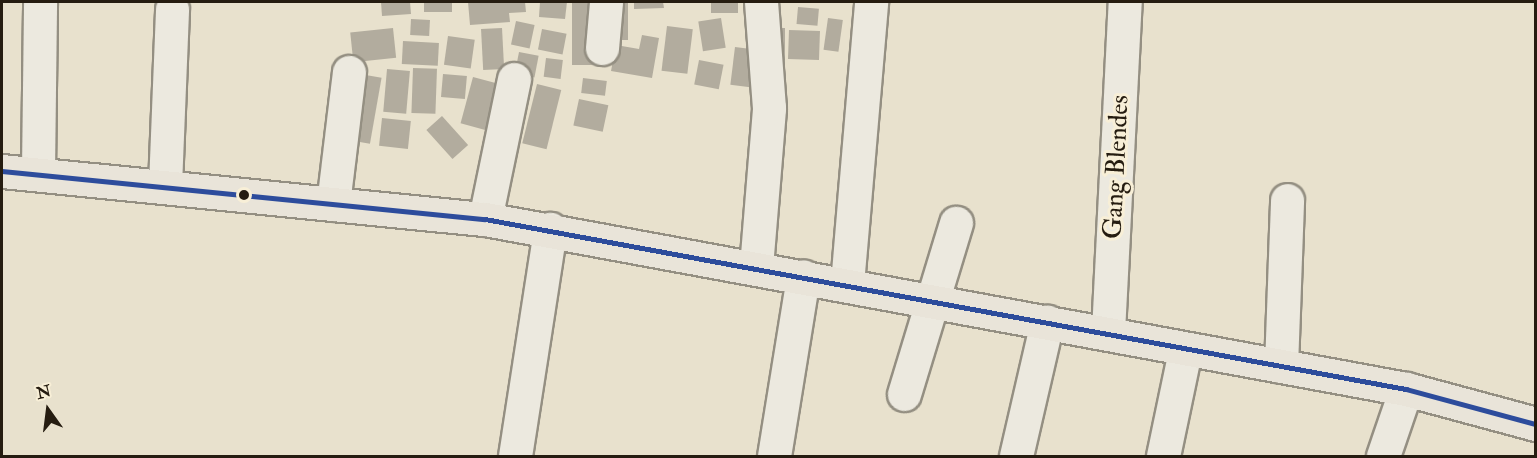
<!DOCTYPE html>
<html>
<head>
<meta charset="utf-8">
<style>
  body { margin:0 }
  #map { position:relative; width:1537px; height:458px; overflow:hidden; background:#e8e1cd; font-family:"IM FELL Double Pica",serif }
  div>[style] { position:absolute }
  .building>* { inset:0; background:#b2ac9e; transform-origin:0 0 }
  .roads { filter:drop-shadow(2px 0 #948f82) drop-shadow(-2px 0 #948f82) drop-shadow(0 2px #948f82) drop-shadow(0 -2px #948f82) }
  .minor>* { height:33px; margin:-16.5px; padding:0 16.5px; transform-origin:16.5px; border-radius:16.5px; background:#ece9df }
  .highway>* { height:33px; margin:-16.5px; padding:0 16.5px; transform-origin:16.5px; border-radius:16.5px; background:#e9e4d9 }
  .bus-1>* { height:4.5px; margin:-2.25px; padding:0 2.25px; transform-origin:2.25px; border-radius:2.25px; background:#2d4c9c }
  .dots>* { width:16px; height:16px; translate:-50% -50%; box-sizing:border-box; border:3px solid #f8efd7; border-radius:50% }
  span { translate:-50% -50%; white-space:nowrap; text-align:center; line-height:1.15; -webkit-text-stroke:6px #f8efd7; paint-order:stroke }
  .street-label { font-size:26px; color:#251c10 }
  .frame { position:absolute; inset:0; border:3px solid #251c10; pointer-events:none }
  .north { position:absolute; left:18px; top:380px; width:60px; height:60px; -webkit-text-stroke:4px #f8efd7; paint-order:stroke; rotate:346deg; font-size:16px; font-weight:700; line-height:24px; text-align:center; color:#251c10 }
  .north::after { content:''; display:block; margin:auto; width:21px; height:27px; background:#251c10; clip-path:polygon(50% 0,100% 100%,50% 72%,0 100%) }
</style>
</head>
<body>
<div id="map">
  <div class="building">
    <div style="clip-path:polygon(381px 2px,410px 2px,411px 14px,382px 16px)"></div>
    <div style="left:424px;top:2px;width:28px;height:10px"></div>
    <div style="clip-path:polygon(468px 2px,525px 2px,526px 12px,509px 13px,510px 22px,470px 25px)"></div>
    <div style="clip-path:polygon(540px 2px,567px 2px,565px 19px,539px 17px)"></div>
    <div style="left:572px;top:2px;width:29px;height:63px"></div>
    <div style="left:610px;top:2px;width:18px;height:38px"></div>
    <div style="clip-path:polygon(634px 2px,663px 2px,664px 8px,634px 9px)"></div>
    <div style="left:711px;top:2px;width:27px;height:11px"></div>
    <div style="left:798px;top:7px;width:21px;height:17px;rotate:5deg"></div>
    <div style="left:721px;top:18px;width:30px;height:23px;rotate:81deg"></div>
    <div style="left:828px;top:18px;width:15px;height:32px;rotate:8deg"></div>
    <div style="left:411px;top:19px;width:19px;height:16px;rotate:3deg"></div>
    <div style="left:516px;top:21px;width:19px;height:24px;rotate:12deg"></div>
    <div style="left:667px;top:26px;width:26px;height:45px;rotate:7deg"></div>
    <div style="left:393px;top:28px;width:30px;height:43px;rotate:84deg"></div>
    <div style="left:502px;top:28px;width:41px;height:21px;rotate:87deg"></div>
    <div style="left:770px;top:28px;width:15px;height:32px"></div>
    <div style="left:542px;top:29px;width:25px;height:21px;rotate:11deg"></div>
    <div style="left:789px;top:30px;width:31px;height:29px;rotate:2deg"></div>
    <div style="clip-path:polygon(642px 35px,659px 38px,652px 78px,611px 71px,616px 45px,639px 49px)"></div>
    <div style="left:448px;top:36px;width:27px;height:29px;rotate:8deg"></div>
    <div style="left:403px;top:41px;width:36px;height:23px;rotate:3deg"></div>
    <div style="left:735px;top:47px;width:24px;height:38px;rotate:7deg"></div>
    <div style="left:519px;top:52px;width:20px;height:22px;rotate:11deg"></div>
    <div style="left:546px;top:58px;width:17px;height:19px;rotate:7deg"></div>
    <div style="left:699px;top:60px;width:25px;height:25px;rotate:11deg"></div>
    <div style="left:413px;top:68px;width:24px;height:45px;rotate:2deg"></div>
    <div style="left:387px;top:69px;width:23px;height:43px;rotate:5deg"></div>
    <div style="left:354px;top:73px;width:28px;height:67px;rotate:10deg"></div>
    <div style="left:443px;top:74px;width:24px;height:23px;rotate:5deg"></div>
    <div style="left:473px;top:77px;width:34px;height:48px;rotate:15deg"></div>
    <div style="left:583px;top:78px;width:24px;height:15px;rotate:7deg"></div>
    <div style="left:537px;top:84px;width:25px;height:61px;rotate:14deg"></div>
    <div style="left:579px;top:99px;width:30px;height:27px;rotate:12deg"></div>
    <div style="left:442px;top:116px;width:39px;height:21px;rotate:48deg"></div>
    <div style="left:382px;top:118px;width:29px;height:28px;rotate:6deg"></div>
  </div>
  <div class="roads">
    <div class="minor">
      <div style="left:602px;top:48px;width:46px;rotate:-85deg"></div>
      <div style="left:38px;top:171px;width:169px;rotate:-89.3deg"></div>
      <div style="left:165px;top:185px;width:176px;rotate:-87.7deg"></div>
      <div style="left:333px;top:204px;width:133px;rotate:-83.1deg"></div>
      <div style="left:485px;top:219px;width:143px;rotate:-78.3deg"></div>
      <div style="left:756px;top:267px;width:160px;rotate:-85.3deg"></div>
      <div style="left:769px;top:108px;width:106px;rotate:-94.3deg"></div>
      <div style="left:847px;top:284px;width:283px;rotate:-85.1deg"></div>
      <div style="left:1108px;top:332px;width:330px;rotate:-87.1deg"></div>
      <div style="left:1281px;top:366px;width:166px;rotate:-87.9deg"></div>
      <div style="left:904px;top:394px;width:179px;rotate:-73.1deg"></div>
      <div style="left:515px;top:456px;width:230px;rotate:-81.2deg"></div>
      <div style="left:774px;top:456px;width:182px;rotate:-80.8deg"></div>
      <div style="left:1016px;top:456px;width:138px;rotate:-77deg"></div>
      <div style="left:1163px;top:456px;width:107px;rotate:-78.2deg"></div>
      <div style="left:1383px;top:456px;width:71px;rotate:-71.1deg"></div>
    </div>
    <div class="highway">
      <div style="left:2px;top:171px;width:485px;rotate:5.7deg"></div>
      <div style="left:485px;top:219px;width:937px;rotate:10.46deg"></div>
      <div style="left:1406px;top:389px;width:135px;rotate:15.1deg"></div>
    </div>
  </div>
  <div class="bus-1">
    <div style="left:2px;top:171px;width:485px;rotate:5.7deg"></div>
    <div style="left:485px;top:219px;width:937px;rotate:10.46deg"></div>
    <div style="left:1406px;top:389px;width:135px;rotate:15.1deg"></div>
  </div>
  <div class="dots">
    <div style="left:244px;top:195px;background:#251c10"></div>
  </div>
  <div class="street-label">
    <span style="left:1117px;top:167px;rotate:-87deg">Gang Blendes</span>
  </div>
  <div class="frame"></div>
  <div class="north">N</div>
</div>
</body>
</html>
